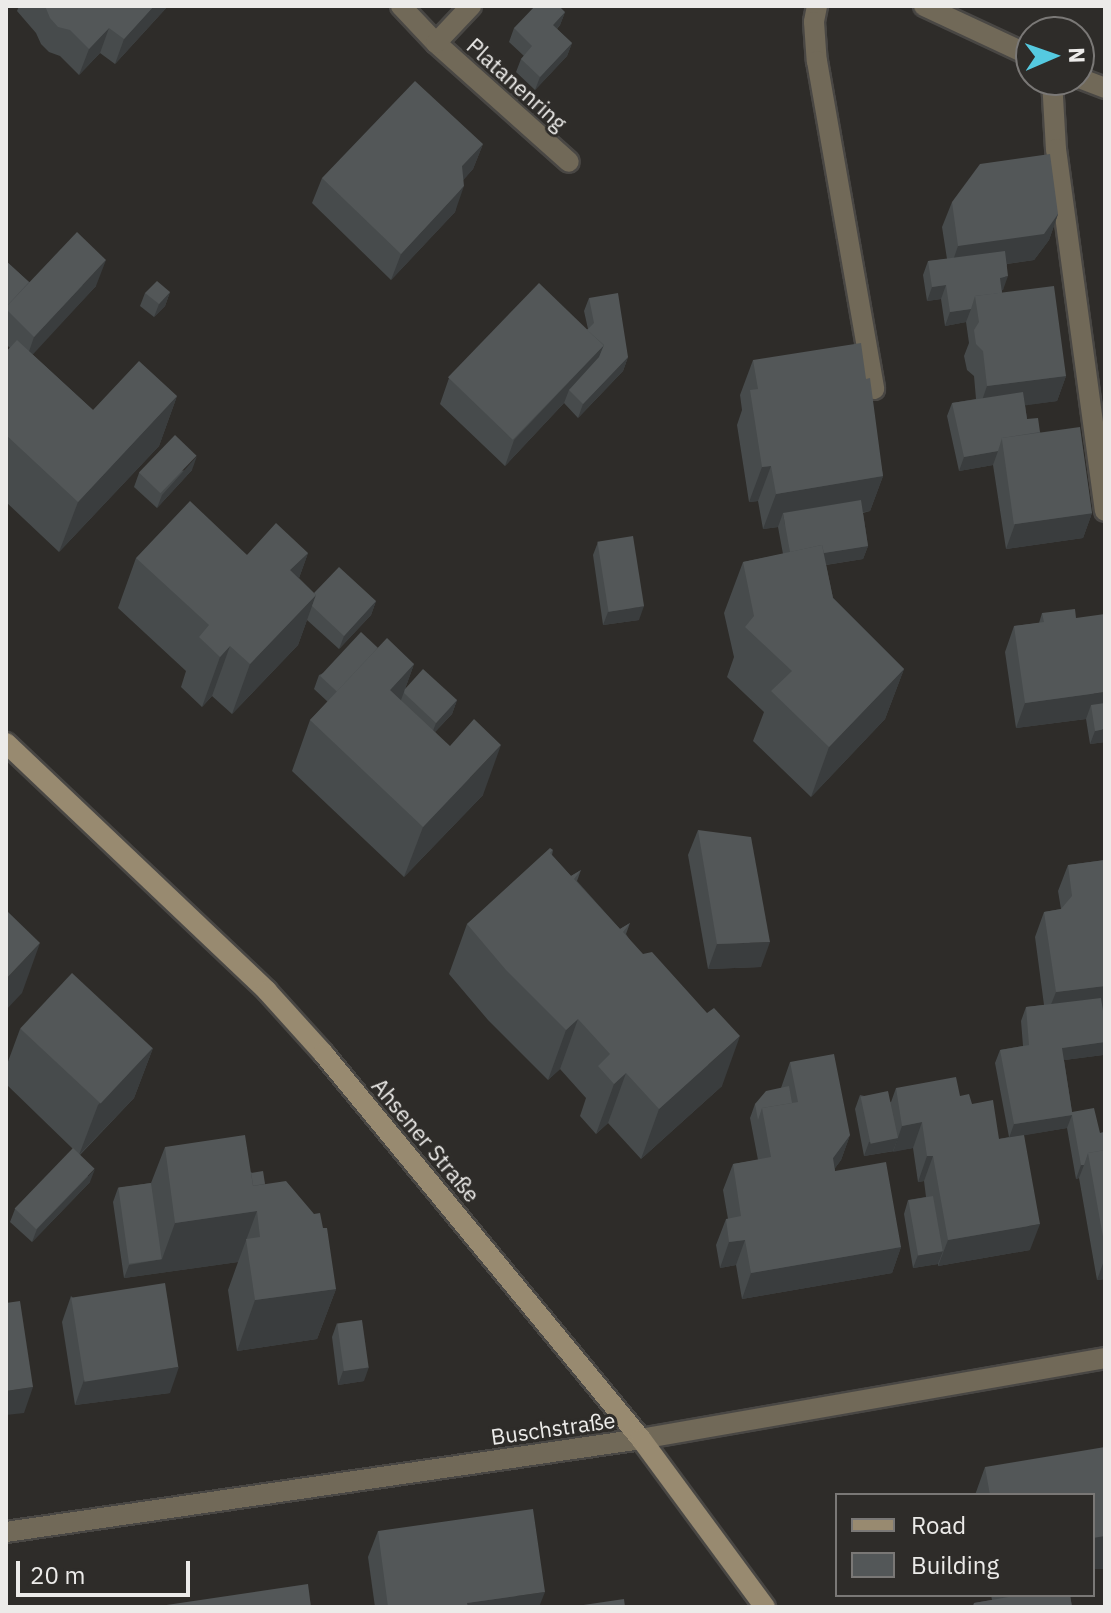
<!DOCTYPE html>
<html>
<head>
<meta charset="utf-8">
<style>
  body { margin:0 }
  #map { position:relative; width:1111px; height:1613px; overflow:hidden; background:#2e2c29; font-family:"IBM Plex Sans",sans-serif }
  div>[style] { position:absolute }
  .roads { filter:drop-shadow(2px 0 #494744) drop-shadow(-2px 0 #494744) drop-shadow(0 2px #494744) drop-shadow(0 -2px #494744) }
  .lane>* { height:20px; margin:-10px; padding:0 10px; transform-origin:10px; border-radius:10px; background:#716958 }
  .street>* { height:20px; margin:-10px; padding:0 10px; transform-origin:10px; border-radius:10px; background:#716958 }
  .secondary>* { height:20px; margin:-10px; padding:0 10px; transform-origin:10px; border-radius:10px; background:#988a70 }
  .wall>* { inset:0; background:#474b4c }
  .shaded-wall>* { inset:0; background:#3a3d3e; transform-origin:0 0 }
  .building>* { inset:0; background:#535758; transform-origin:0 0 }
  span { translate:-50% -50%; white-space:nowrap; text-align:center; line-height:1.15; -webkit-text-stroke:6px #2e2c29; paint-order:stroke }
  .street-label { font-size:22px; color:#ecebe9 }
  .frame { position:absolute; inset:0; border:8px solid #ecebe9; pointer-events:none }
  .legend { position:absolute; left:835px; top:1493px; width:260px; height:104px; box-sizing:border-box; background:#2e2c29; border:2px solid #7a7876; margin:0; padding:10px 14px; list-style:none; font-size:24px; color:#ecebe9 }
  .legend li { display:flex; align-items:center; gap:16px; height:40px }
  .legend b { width:40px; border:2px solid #7a7876 }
  .north { position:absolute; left:1015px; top:16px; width:80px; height:80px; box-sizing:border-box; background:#2e2c29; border:2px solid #7a7876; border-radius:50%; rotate:88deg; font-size:22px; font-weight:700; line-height:32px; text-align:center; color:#ecebe9 }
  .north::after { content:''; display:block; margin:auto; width:28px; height:36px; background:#55cae0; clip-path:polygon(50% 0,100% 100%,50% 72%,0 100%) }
  .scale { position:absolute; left:16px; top:1561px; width:174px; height:36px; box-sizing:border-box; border:4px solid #ecebe9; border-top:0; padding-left:10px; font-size:24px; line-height:28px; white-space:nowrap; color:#ecebe9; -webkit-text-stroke:6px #2e2c29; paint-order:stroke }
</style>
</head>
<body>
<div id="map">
  <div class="roads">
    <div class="lane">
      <div style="left:817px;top:6px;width:16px;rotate:101deg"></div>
      <div style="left:814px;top:22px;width:39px;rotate:86deg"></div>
      <div style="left:817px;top:61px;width:333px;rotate:80.1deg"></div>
      <div style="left:1052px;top:80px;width:69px;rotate:86.7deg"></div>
      <div style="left:1056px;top:149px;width:365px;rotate:82.3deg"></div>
    </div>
    <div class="street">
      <div style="left:401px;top:6px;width:51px;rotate:46.6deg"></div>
      <div style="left:436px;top:43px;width:178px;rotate:41.8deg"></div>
      <div style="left:924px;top:6px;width:118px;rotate:25deg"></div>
      <div style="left:436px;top:43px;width:51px;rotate:-46.6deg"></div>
      <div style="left:1079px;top:78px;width:28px;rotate:21deg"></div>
      <div style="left:6px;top:1532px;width:642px;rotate:-8.33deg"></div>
      <div style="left:641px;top:1439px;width:471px;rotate:-9.9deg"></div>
    </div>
    <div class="secondary">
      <div style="left:6px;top:743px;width:360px;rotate:43.5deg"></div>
      <div style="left:267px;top:991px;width:84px;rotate:47.9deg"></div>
      <div style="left:323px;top:1053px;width:500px;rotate:50.52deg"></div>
      <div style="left:641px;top:1439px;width:209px;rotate:53.6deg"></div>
    </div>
  </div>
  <div class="wall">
    <div style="clip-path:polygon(19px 6px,168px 6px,115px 64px,100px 53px,79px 75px,60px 56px,49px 52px,41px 44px,36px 33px,17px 11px)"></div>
    <div style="clip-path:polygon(565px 12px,560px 25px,557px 29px,572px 43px,567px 56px,535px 90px,516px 72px,521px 59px,524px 56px,509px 42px,514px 28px)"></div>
    <div style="clip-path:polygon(483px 144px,473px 169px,463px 180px,455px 212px,391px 280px,312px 203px,322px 178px)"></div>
    <div style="clip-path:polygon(952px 202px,1058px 214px,1049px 240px,1034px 260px,1007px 264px,1003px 290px,1002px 290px,1002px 293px,1066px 376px,1057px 401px,1025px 405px,1027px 419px,1040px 432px,1092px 513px,1083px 538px,1006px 549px,993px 465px,959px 471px,947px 416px,952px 403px,976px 399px,974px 376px,967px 370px,964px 356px,969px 343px,966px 322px,945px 326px,941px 299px,927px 301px,923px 275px,928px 261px,947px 259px,942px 227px)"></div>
    <div style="clip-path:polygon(6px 261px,29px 282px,96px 286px,32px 354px,93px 410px,177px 396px,159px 446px,59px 552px,6px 502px,6px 352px,10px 348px,6px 344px)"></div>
    <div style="clip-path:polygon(170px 292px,165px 306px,154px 317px,140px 306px,145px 293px)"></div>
    <div style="clip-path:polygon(589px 298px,628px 357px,623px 371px,578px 418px,564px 403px,505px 466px,440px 404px,449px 378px,588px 329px,584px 311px)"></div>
    <div style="clip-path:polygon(753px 360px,866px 379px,883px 476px,870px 511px,863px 513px,868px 546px,863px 559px,826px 565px,833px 598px,904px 669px,885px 719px,811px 797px,753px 741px,764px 712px,727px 677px,734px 657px,724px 613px,743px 562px,783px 554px,778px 527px,763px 529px,758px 501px,749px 502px,737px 425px,742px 410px,740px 395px)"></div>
    <div style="clip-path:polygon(192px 470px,157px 508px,134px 487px,139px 473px)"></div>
    <div style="clip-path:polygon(598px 542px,639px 620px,603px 625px,593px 555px)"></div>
    <div style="clip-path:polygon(308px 553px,299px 578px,314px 593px,376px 601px,371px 615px,339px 649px,307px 620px,298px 645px,232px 714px,212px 696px,202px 707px,181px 687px,186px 671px,118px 608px,136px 558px)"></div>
    <div style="clip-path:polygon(1042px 613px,1076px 618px,1105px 742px,1090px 744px,1086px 719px,1016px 728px,1005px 652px,1014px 626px,1039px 623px)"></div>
    <div style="clip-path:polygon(378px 648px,414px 664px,405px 689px,457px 700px,452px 714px,435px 732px,483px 795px,404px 877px,292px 771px,310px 720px,328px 702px,314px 689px,319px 675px)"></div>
    <div style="clip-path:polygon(698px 830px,761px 967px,708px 969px,688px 855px)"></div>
    <div style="clip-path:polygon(553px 850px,552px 855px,571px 876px,581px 870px,577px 881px,620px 929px,630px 923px,626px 934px,722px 1086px,641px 1159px,608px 1123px,596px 1134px,580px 1116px,586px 1098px,560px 1069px,548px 1080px,488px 1020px,449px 974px,467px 924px)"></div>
    <div style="clip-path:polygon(1105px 860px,1105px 1010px,1103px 1010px,1105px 1024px,1105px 1048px,1103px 1055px,1064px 1060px,1072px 1112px,1100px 1133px,1105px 1132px,1105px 1279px,1097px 1280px,1079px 1178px,1076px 1179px,1067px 1128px,1024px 1135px,1030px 1250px,938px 1266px,938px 1264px,913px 1268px,904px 1214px,908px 1200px,926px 1197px,924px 1181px,918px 1182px,913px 1148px,864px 1156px,855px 1109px,860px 1095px,891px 1102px,896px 1088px,960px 1096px,972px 1104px,999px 1139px,1009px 1137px,995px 1063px,1000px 1050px,1023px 1046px,1021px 1021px,1026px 1007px,1044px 1005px,1035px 937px,1044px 912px,1061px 909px,1058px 891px,1068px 865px)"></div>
    <div style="clip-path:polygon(20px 1029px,153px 1048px,134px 1098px,80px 1155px,90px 1182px,32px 1242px,10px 1222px,15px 1209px,73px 1149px,6px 1084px,6px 1067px)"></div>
    <div style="clip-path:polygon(790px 1062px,850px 1135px,841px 1160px,835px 1168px,835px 1171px,901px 1247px,892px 1273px,742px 1299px,736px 1265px,720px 1268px,716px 1245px,726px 1219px,728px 1219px,723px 1190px,733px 1164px,758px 1160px,750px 1118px,755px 1104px,781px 1088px)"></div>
    <div style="clip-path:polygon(165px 1147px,251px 1172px,265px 1184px,336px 1289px,317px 1339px,237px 1351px,228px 1290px,238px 1262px,124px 1278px,113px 1202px,118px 1188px,151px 1183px)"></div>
    <div style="clip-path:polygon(71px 1296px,170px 1393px,75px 1405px,62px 1322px)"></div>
    <div style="clip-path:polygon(337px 1323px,364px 1381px,338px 1385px,332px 1337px)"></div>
    <div style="clip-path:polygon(985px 1467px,1093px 1495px,975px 1495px)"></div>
    <div style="clip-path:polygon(378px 1531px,539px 1607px,375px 1607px,368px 1557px)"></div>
    <div style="clip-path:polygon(991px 1595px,1070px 1595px,1072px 1607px,972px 1607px,974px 1603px,992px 1600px)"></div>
  </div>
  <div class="shaded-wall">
    <div style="clip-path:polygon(154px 6px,168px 6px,115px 64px,124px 39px)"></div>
    <div style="clip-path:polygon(565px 12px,560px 25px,548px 38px,553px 25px)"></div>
    <div style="clip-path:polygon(109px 28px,100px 53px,79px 75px,89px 49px)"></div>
    <div style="clip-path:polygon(572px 43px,567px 56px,535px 90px,540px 77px)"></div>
    <div style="clip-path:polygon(483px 144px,473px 169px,453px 192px,462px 166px)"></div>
    <div style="clip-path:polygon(464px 186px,455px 212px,391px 280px,401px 254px)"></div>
    <div style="clip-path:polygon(1058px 214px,1049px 240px,1034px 260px,949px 272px,958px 246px)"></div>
    <div style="clip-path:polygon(106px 260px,96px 286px,25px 363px,34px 337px)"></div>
    <div style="clip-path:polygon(1008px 276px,1003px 290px,995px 292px,1000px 278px)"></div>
    <div style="clip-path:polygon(946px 285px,941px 299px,927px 301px,932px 287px)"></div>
    <div style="clip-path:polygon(170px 292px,165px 306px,154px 317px,159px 304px)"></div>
    <div style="clip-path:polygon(971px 309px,966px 322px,945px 326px,950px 312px)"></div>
    <div style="clip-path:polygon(604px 345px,594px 370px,569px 390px,564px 403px,505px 466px,514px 440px)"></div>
    <div style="clip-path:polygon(628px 357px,623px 371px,578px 418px,583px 404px)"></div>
    <div style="clip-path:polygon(1066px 376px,1057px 401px,978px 412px,987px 386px)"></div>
    <div style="clip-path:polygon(177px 396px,159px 446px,59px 552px,78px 502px)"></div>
    <div style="clip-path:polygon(998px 451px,993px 465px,959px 471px,964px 457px)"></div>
    <div style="clip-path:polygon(197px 456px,192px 470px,157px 508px,162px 495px)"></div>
    <div style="clip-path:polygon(771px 466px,758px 501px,749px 502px,762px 467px)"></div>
    <div style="clip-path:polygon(883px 476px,870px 511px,785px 525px,783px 513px,778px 527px,763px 529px,776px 494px)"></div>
    <div style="clip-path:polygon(1092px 513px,1083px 538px,1006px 549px,1015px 524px)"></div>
    <div style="clip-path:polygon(868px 546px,863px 559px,786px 571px,791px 558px)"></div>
    <div style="clip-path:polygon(308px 553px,290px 603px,290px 570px)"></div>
    <div style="clip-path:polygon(316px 595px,298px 645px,232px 714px,250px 664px)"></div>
    <div style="clip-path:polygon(376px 601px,371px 615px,339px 649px,344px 636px)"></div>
    <div style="clip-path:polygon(644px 606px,639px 620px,603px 625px,608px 612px)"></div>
    <div style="clip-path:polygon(230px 646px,212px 696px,202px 707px,220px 657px)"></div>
    <div style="clip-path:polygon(414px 664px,396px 714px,390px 690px)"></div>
    <div style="clip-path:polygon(904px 669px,885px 719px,811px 797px,829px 747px)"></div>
    <div style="clip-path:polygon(1105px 692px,1105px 716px,1091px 705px,1086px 719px,1016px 728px,1025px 703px)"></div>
    <div style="clip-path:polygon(457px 700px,452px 714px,431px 736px,436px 723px)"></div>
    <div style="clip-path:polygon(1105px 729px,1105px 742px,1090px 744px,1095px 731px)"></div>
    <div style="clip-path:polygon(501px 745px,483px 795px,404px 877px,423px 827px)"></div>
    <div style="clip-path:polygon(770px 942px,761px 967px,708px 969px,717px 944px)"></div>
    <div style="clip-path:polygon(40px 943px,22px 993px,6px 1010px,6px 979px)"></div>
    <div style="clip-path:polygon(1105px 986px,1105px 1010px,1046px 1017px,1056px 992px)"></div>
    <div style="clip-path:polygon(578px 1019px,560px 1069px,548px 1080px,566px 1030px)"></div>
    <div style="clip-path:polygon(740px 1036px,722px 1086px,641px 1159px,659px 1109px)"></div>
    <div style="clip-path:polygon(1105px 1042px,1105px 1048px,1103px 1055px,1057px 1061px,1062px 1048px)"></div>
    <div style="clip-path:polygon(153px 1048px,134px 1098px,79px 1155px,98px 1105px)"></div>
    <div style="clip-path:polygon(626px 1073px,608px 1123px,596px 1134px,614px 1084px)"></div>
    <div style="clip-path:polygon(1072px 1115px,1067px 1128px,1009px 1138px,1014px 1124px)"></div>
    <div style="clip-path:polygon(922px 1122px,913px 1148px,893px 1152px,902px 1126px)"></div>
    <div style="clip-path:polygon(850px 1135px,841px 1160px,823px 1184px,833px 1158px)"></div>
    <div style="clip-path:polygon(898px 1138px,893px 1151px,864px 1156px,869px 1142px)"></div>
    <div style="clip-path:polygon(927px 1156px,933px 1156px,924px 1181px,918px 1182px)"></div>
    <div style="clip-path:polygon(1081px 1165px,1084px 1165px,1079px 1178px,1076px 1179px)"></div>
    <div style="clip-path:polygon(95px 1169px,90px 1182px,32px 1242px,37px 1229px)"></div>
    <div style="clip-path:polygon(257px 1211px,238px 1262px,124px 1278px,129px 1265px,162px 1259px,175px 1223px)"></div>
    <div style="clip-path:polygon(1040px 1224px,1030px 1250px,938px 1266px,948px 1240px)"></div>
    <div style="clip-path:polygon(745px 1240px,736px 1265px,720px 1268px,729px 1242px)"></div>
    <div style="clip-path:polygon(901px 1247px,892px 1273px,742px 1299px,751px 1273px)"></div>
    <div style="clip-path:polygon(943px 1251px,938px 1264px,913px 1268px,918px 1255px)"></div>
    <div style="clip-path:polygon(1105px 1258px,1105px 1279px,1097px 1280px)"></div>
    <div style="clip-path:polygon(336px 1289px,317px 1339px,237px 1351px,255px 1300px)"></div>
    <div style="clip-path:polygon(179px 1367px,170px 1393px,75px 1405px,84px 1380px)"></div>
    <div style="clip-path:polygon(369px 1367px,364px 1381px,338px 1385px,343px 1371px)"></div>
    <div style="clip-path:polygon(33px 1387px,24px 1413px,6px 1415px,6px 1391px)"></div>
    <div style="left:1105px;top:1536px;width:33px;height:12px;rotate:90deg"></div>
    <div style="clip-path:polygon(545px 1592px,539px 1607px,466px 1607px,467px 1603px)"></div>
  </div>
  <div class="building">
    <div style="clip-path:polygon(45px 6px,154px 6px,124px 39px,109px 28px,89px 49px,70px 30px,58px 27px,50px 18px)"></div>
    <div style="clip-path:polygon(535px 6px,559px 6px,565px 12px,553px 25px,572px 43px,540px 77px,521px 59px,532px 46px,514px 28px)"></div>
    <div style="clip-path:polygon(415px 81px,483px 144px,462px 166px,464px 186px,401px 254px,322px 178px)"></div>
    <div style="clip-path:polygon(1050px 154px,1058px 214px,1044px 234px,958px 246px,952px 202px,980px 164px)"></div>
    <div style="clip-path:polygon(77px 232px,106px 260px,34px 337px,6px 309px,6px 307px)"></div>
    <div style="clip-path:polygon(1005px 251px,1008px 276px,1000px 278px,1002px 293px,975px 296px,971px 309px,950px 312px,946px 285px,932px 287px,928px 261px)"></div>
    <div style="clip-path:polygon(6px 261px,29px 282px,6px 307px)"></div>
    <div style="clip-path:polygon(157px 281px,170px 292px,159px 304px,145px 293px)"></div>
    <div style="left:539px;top:283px;width:90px;height:131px;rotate:44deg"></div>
    <div style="clip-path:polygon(1054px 286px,1066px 376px,987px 386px,983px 351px,976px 344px,974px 330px,979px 322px,975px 296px)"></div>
    <div style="clip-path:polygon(618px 293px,628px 357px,583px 404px,569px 390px,599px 357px,604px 345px,587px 330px,594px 323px,589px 298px)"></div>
    <div style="clip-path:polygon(17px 340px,93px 410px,139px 361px,177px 396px,78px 502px,6px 435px,6px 352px)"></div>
    <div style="clip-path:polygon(861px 343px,866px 379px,870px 378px,883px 476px,776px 494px,771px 466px,762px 467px,750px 390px,758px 389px,753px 360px)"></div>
    <div style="clip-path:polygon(1023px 392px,1027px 419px,1038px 418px,1040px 432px,1002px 438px,998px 451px,964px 457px,952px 403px)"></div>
    <div style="left:1080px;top:427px;width:87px;height:79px;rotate:82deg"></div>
    <div style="left:175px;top:435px;width:30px;height:52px;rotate:44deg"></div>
    <div style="clip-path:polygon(861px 500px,868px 546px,824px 553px,822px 545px,790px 552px,783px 513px)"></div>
    <div style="clip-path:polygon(190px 501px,247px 555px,276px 523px,308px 553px,290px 570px,316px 595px,250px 664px,230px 646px,220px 657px,199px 637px,209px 625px,136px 558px)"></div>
    <div style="left:633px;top:536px;width:71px;height:36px;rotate:81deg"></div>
    <div style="clip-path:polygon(822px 545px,833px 598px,904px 669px,829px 747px,771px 691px,792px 671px,745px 627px,754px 616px,743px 562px)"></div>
    <div style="clip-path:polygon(339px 567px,376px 601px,344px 636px,312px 606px,316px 595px,314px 593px)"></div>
    <div style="clip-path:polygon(1075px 609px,1076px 618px,1105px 614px,1105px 692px,1025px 703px,1014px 626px,1044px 622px,1042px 613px)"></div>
    <div style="left:361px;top:632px;width:23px;height:60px;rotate:43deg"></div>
    <div style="clip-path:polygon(387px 638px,414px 664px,390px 690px,450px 746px,474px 719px,501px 745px,423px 827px,310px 720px)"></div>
    <div style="clip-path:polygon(423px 669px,457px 700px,436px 723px,404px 693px,405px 689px)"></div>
    <div style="clip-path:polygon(1105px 703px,1105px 729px,1095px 731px,1091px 705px)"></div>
    <div style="clip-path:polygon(698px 830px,751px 837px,770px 942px,717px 944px)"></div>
    <div style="clip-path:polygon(550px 848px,553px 850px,550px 853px,571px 876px,581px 870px,574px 879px,620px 929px,630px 923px,623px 932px,643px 954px,652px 952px,707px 1013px,714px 1008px,740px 1036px,659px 1109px,626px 1073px,614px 1084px,598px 1066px,610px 1054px,578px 1019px,566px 1030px,506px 970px,467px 924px)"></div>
    <div style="clip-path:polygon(1105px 860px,1105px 986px,1056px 992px,1044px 912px,1061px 909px,1072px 896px,1068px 865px)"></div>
    <div style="clip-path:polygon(6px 910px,40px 943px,6px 979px)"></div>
    <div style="left:72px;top:973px;width:110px;height:76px;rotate:43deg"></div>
    <div style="clip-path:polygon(1101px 998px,1105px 1024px,1105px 1042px,1062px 1048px,1072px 1112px,1094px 1108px,1100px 1133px,1105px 1132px,1105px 1150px,1088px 1153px,1084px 1165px,1081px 1165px,1072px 1115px,1014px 1124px,1000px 1050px,1029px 1045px,1026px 1007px)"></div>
    <div style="clip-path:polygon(834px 1054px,850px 1135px,833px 1158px,835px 1171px,886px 1162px,901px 1247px,751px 1273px,745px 1240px,729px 1242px,726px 1219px,741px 1216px,733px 1164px,771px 1157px,762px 1108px,798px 1102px,790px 1062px)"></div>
    <div style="clip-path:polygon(956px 1077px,960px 1096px,969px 1094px,972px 1104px,993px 1100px,999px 1139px,1024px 1135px,1040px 1224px,948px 1240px,933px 1156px,927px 1156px,922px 1122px,902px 1126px,896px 1088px)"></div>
    <div style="clip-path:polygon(789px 1086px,792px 1103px,762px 1108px,758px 1120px,755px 1104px,766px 1091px)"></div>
    <div style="left:888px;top:1091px;width:48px;height:28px;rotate:78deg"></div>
    <div style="clip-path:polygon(245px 1135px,253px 1186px,286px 1181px,314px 1214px,320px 1213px,323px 1228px,327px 1228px,336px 1289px,255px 1300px,246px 1239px,260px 1237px,257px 1211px,175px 1223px,165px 1147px)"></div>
    <div style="left:73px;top:1148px;width:30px;height:84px;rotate:44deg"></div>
    <div style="clip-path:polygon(1105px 1150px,1105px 1248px,1088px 1153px)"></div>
    <div style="left:263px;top:1171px;width:13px;height:12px;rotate:81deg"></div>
    <div style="left:151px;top:1183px;width:77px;height:33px;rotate:82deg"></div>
    <div style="left:933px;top:1196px;width:56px;height:25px;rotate:80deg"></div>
    <div style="left:165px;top:1283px;width:85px;height:95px;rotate:81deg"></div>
    <div style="clip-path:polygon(20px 1301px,33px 1387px,6px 1391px,6px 1303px)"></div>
    <div style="left:362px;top:1320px;width:48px;height:25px;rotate:82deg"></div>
    <div style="clip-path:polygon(1105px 1447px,1105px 1536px,1093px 1538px,1093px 1495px,990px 1495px,985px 1467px)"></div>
    <div style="clip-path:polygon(533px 1509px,545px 1592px,467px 1603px,468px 1607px,388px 1607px,378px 1531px)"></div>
    <div style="clip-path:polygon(308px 1584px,311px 1607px,153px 1607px)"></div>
    <div style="clip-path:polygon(1020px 1595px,1070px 1595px,1072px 1607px,974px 1607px,974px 1603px)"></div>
    <div style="clip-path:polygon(624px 1599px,625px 1607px,570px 1607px)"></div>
  </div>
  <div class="street-label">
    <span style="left:517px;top:84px;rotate:42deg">Platanenring</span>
    <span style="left:426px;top:1140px;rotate:50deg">Ahsener Straße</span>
    <span style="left:553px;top:1428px;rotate:-8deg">Buschstraße</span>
  </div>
  <div class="frame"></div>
  <ul class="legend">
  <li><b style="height:10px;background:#988a70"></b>Road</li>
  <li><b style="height:22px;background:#535758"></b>Building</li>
  </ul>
  <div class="north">N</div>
  <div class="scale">20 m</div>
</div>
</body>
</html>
